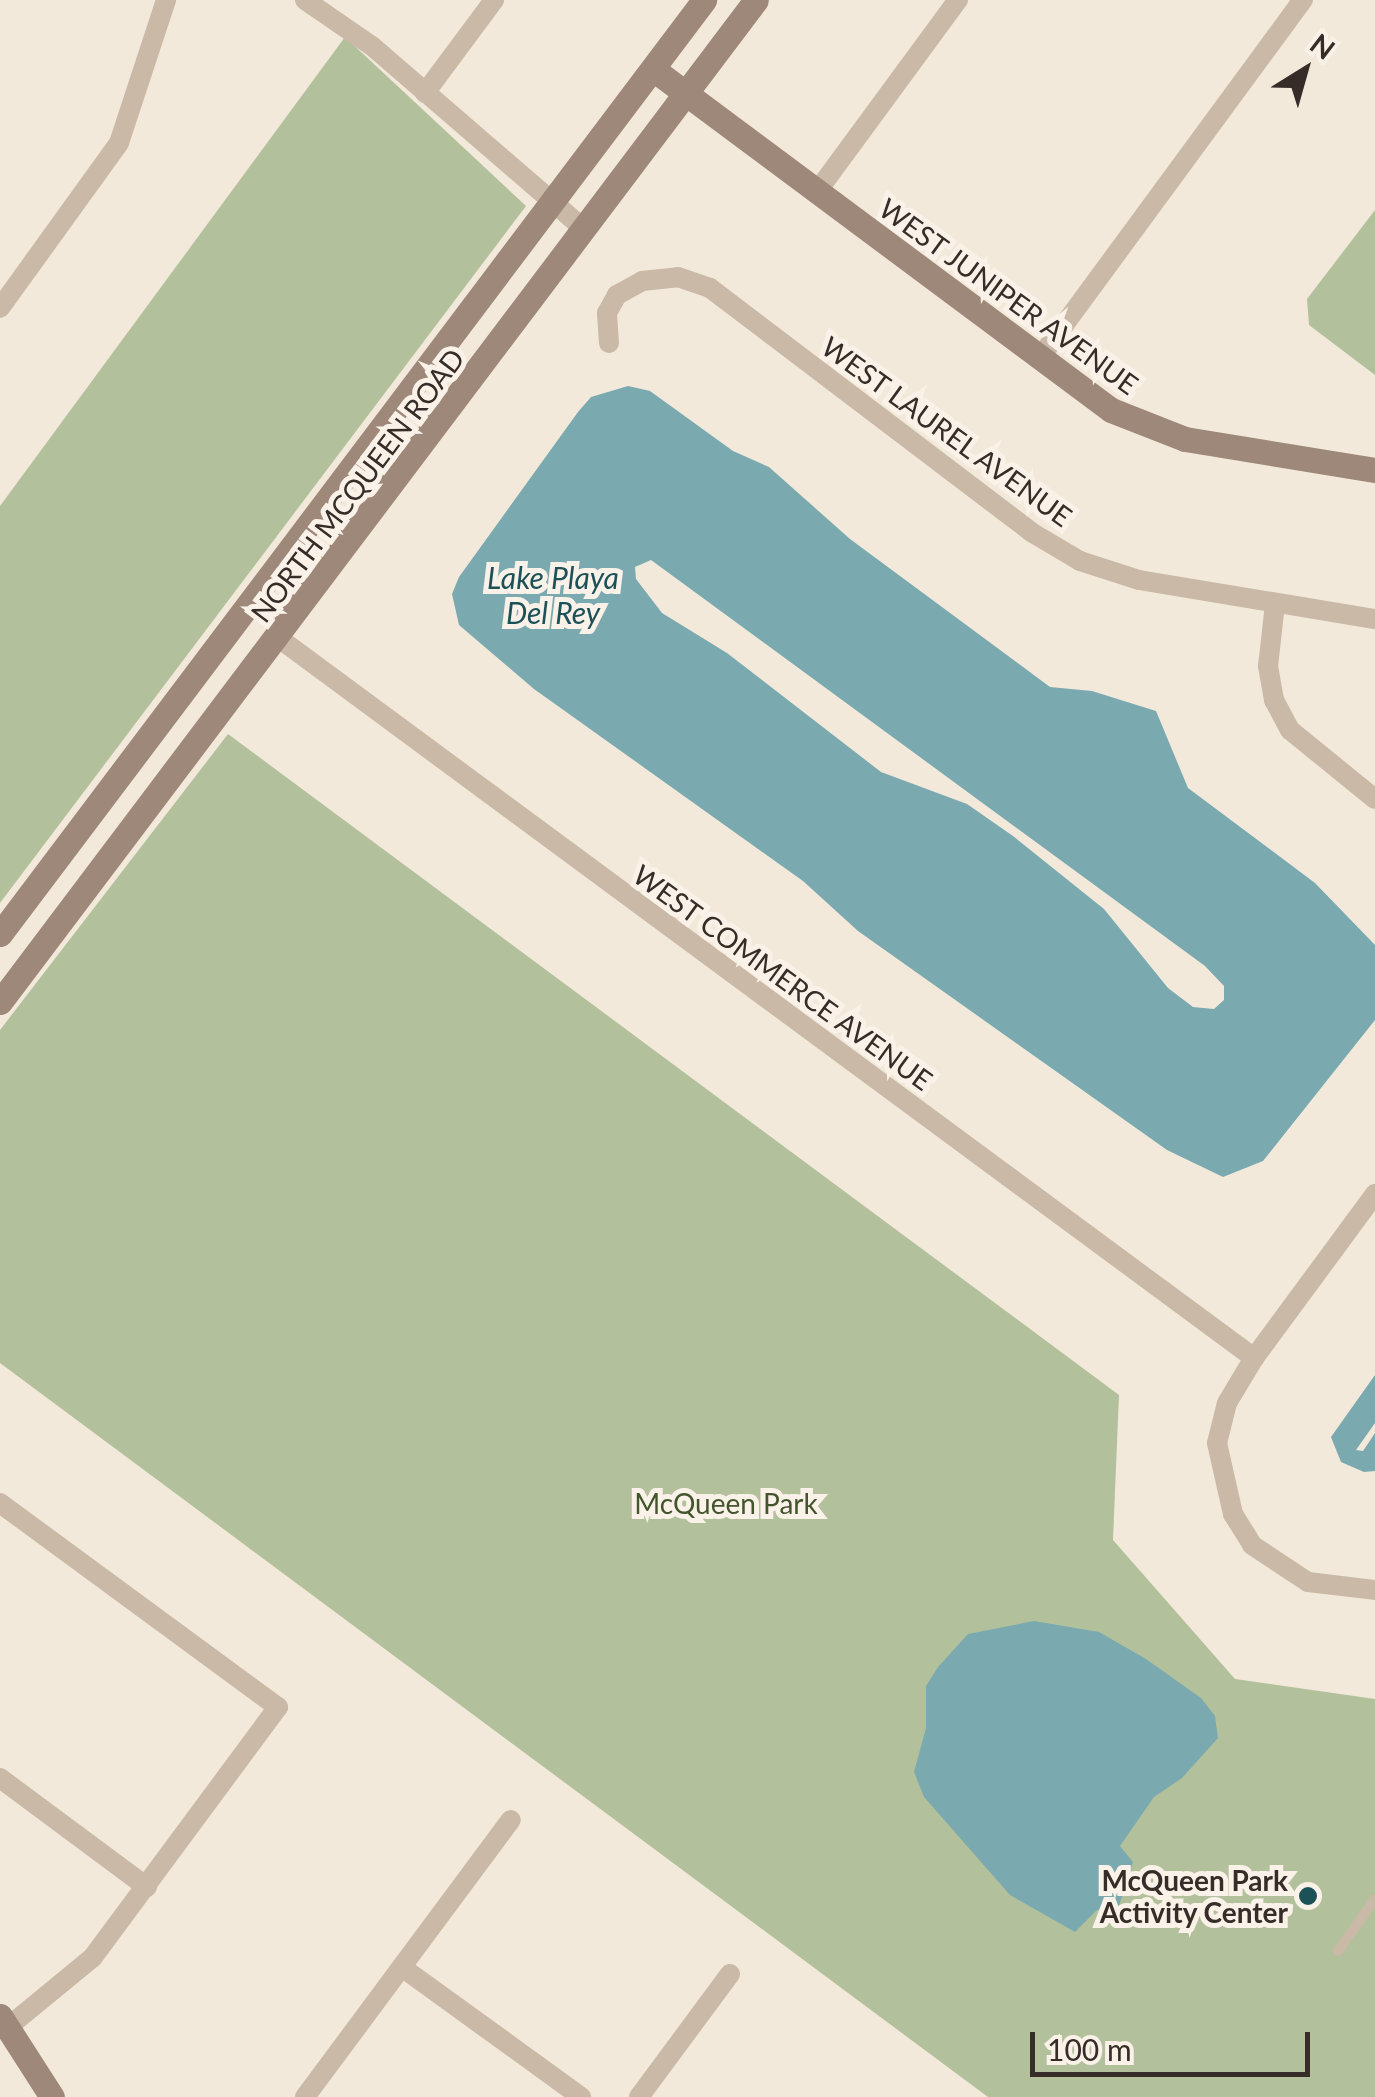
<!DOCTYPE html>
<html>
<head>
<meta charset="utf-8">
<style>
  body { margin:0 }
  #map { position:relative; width:1375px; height:2097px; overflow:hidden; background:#f2e9db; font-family:Lato,sans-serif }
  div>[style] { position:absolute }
  .green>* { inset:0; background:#b2c19b }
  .water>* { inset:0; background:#7aaaaf }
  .lane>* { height:10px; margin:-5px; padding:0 5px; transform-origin:5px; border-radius:5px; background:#cab9a7 }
  .street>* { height:20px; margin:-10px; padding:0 10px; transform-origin:10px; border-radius:10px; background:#cab9a7 }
  .secondary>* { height:25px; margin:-12.5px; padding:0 12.5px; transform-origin:12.5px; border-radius:12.5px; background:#9e8879 }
  .dots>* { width:28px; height:28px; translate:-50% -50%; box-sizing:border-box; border:5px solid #faf2e8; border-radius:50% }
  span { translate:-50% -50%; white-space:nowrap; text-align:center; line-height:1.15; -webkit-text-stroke:10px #faf2e8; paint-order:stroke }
  .street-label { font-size:28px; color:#372d28 }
  .park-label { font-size:28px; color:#43552c }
  .poi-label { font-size:28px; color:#372d28; font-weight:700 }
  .right { translate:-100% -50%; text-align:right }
  .water-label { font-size:30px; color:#1d5158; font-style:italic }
  .north { position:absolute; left:1255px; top:20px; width:100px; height:100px; -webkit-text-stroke:8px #faf2e8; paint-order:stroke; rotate:37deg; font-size:28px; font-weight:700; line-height:40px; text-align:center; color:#372d28 }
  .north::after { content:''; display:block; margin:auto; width:35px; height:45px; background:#372d28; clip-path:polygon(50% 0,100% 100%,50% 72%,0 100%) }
  .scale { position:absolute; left:1030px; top:2032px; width:280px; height:45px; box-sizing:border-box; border:5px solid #372d28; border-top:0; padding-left:12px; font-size:30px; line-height:35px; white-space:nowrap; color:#372d28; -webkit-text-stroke:8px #faf2e8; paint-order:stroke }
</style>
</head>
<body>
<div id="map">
  <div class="green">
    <div style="clip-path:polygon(345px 37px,526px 206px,0 903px,0 506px)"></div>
    <div style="clip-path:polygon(1375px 210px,1375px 375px,1309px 325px,1307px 299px)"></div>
    <div style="clip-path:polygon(228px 734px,1119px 1395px,1113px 1540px,1235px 1679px,1375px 1699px,1375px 2097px,988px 2097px,0 1363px,0 1030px)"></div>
  </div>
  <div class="water">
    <div style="clip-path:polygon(evenodd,628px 386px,650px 391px,733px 451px,769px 467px,850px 539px,1050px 687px,1092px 691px,1156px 711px,1188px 788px,1315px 883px,1375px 945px,1375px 1020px,1263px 1161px,1223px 1177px,1167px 1150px,858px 931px,803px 881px,534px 689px,459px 625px,452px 594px,459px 577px,578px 412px,591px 397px,628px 386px,651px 560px,1205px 966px,1224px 986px,1224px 1000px,1214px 1009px,1193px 1007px,1168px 988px,1104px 909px,1013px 836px,967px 804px,881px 772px,727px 653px,662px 613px,636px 579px,635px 567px,651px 560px)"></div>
    <div style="clip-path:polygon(1375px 1375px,1375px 1423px,1356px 1450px,1363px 1451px,1375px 1433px,1375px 1471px,1364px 1472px,1341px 1462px,1331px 1437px)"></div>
    <div style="clip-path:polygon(1034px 1621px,1099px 1632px,1146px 1659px,1201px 1698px,1215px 1716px,1218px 1738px,1182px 1778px,1154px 1797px,1120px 1846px,1133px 1862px,1118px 1909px,1097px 1910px,1075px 1932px,1010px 1895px,924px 1797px,914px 1772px,926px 1728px,926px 1686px,938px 1667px,968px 1634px)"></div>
  </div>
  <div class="lane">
    <div style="left:1338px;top:1951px;width:64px;rotate:-54.6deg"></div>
  </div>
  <div class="street">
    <div style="left:305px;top:0;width:81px;rotate:34.5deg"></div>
    <div style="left:372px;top:46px;width:281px;rotate:40.8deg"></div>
    <div style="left:425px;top:93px;width:116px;rotate:-53.4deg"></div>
    <div style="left:816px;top:193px;width:240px;rotate:-53.7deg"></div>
    <div style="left:0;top:308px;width:203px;rotate:-54.2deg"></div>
    <div style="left:119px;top:143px;width:151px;rotate:-71.8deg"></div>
    <div style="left:609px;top:343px;width:30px;rotate:-94deg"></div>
    <div style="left:607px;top:313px;width:21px;rotate:-61deg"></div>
    <div style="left:617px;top:295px;width:29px;rotate:-29deg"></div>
    <div style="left:642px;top:281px;width:36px;rotate:-6deg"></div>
    <div style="left:678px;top:277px;width:34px;rotate:19deg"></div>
    <div style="left:710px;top:288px;width:403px;rotate:37.2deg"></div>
    <div style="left:1031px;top:532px;width:57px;rotate:30.6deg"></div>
    <div style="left:1080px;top:561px;width:62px;rotate:17.9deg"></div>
    <div style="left:1139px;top:580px;width:239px;rotate:9.4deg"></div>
    <div style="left:1039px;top:359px;width:446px;rotate:-53.7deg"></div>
    <div style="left:1275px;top:604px;width:62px;rotate:96.4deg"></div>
    <div style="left:1268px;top:666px;width:35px;rotate:80deg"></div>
    <div style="left:1274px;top:700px;width:34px;rotate:62deg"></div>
    <div style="left:1290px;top:730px;width:109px;rotate:39.1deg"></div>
    <div style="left:280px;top:639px;width:1211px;rotate:36.43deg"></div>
    <div style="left:1375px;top:1194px;width:204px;rotate:126.4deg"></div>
    <div style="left:1254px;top:1358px;width:52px;rotate:121deg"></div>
    <div style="left:1227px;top:1403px;width:41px;rotate:104deg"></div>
    <div style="left:1217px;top:1443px;width:73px;rotate:77.3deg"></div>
    <div style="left:1233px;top:1514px;width:36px;rotate:58deg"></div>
    <div style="left:1252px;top:1545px;width:67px;rotate:33.5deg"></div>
    <div style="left:1308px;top:1582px;width:67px;rotate:6.8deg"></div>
    <div style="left:0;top:1503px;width:345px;rotate:36.3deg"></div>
    <div style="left:278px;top:1707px;width:312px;rotate:126.5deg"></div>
    <div style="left:92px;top:1958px;width:109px;rotate:140.6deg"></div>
    <div style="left:0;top:1778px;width:183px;rotate:36.6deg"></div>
    <div style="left:403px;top:1968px;width:220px;rotate:35.9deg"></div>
    <div style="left:305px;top:2097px;width:345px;rotate:-53.4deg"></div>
    <div style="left:639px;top:2097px;width:153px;rotate:-53.5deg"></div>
  </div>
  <div class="secondary">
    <div style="left:653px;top:69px;width:571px;rotate:36.67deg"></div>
    <div style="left:1111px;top:410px;width:79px;rotate:21.4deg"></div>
    <div style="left:1185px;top:439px;width:193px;rotate:9.3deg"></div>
    <div style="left:0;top:934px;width:1170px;rotate:-52.99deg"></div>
    <div style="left:0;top:1002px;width:1255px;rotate:-52.97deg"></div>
    <div style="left:0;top:2016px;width:96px;rotate:57.3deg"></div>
  </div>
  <div class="dots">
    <div style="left:1308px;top:1896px;background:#1d5158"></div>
  </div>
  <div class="street-label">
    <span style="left:1009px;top:296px;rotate:36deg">WEST JUNIPER AVENUE</span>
    <span style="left:947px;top:431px;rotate:36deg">WEST LAUREL AVENUE</span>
    <span style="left:357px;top:485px;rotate:-53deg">NORTH MCQUEEN ROAD</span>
    <span style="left:783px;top:977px;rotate:36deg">WEST COMMERCE AVENUE</span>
  </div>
  <div class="park-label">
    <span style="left:726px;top:1503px">McQueen Park</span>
  </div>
  <div class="poi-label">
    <span class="right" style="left:1288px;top:1896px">McQueen Park<br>Activity Center</span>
  </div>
  <div class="water-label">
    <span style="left:553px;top:594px">Lake Playa<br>Del Rey</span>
  </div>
  <div class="north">N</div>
  <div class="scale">100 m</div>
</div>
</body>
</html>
